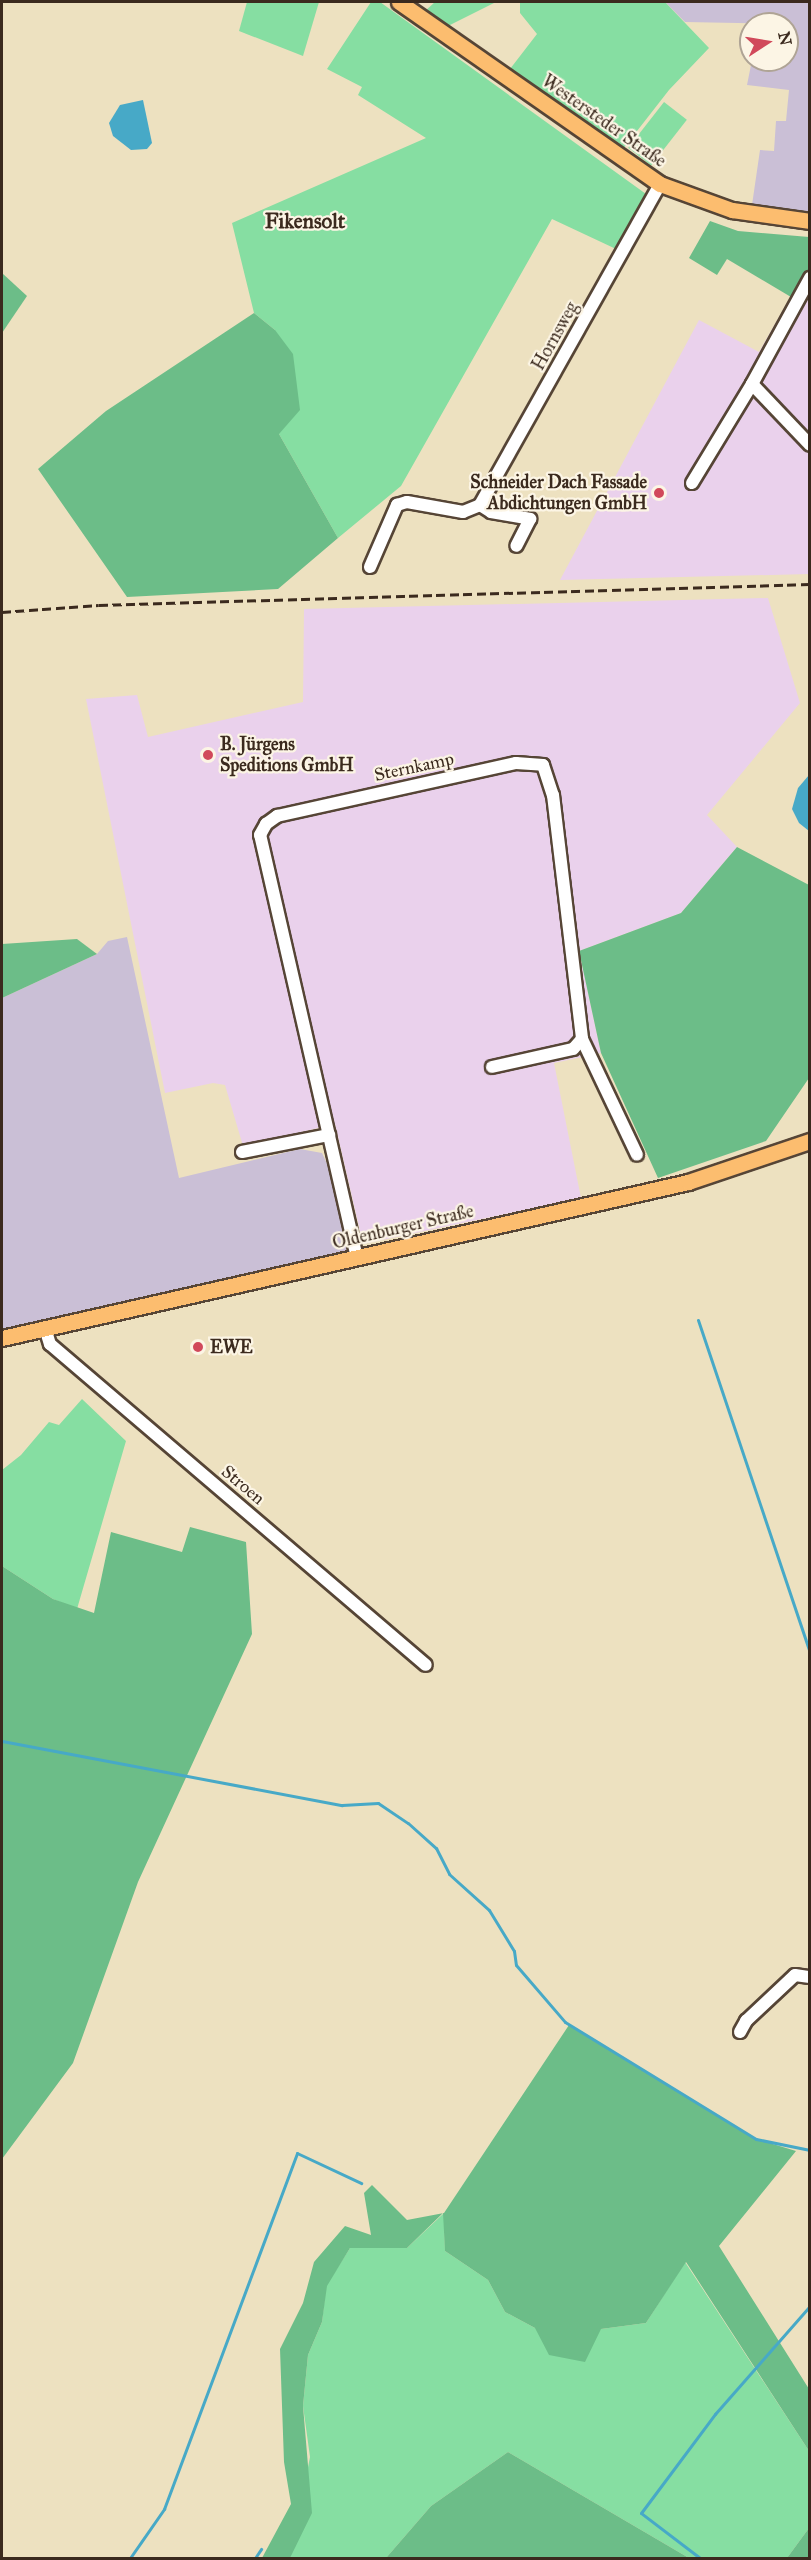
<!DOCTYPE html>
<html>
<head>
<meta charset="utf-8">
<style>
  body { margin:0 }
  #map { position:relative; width:811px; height:2560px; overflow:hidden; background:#ede1c0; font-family:"IM FELL Great Primer",serif }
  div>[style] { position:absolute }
  .built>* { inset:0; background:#ead1ec }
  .industrial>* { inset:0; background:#cabfd6 }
  .green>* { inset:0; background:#86dea2; transform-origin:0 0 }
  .forest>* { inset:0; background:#6cbd88 }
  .water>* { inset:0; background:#47a9c7 }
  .stream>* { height:3px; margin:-1.5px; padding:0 1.5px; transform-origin:1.5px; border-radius:1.5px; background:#47a9c7 }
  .roads { filter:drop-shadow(2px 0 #564536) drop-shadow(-2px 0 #564536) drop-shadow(0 2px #564536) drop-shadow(0 -2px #564536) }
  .minor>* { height:12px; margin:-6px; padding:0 6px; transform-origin:6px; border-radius:6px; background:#fff }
  .major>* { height:15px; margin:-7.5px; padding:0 7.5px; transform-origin:7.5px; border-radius:7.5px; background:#fcbd6f }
  .rail>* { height:3px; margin-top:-1.5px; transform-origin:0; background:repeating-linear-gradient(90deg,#3b2a1e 0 9px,transparent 0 13.5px) }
  .dots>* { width:16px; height:16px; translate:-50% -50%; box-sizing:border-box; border:3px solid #fcf5e5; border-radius:50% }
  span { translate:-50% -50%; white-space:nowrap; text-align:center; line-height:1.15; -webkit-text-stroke:4.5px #fcf5e5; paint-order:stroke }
  .street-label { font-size:18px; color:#3b2a1e }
  .poi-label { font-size:18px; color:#3b2a1e; font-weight:700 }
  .right { translate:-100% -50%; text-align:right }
  .left { translate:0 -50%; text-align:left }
  .quarter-label { font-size:21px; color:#3b2a1e; font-weight:700 }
  .frame { position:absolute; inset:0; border:3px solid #3b2a1e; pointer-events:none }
  .north { position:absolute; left:739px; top:12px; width:60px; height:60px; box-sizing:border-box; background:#fcf5e5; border:2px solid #afa495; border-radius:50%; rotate:78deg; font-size:16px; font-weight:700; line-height:24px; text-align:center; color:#3b2a1e }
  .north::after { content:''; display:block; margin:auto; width:21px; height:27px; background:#d1495b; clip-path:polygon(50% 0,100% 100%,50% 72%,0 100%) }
</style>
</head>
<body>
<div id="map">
  <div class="built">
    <div style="clip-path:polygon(803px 275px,810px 283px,809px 574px,560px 580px,699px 320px,759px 352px)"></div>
    <div style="clip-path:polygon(768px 598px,800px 703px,707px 815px,737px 847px,681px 913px,579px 951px,601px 1053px,554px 1063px,581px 1198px,363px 1244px,335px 1124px,243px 1146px,225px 1085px,213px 1083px,165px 1093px,86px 699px,137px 695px,148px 737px,303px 702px,304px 609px)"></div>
  </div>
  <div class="industrial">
    <div style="clip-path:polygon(665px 2px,809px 2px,809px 212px,752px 205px,760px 150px,774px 151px,776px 121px,786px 121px,789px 90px,747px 85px,752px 60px,787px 60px,787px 24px,685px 22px)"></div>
    <div style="clip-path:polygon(127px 937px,179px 1178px,300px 1149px,322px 1153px,331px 1172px,349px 1251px,2px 1331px,2px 998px,97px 954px,108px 941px)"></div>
  </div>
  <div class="green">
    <div style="clip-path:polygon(247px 2px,319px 2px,303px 56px,239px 31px)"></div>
    <div style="clip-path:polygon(371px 2px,380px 2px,646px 194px,616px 249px,552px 219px,401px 486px,338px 538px,279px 434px,275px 330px,254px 313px,232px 223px,426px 138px,358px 95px,362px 87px,327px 69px)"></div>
    <div style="clip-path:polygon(435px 2px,496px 2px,446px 27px,424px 12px)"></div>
    <div style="clip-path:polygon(520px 2px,665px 2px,709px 48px,669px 90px,623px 149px,510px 69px,537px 34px,520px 13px)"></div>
    <div style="left:664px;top:102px;width:29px;height:58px;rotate:38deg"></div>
    <div style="clip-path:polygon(82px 1399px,126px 1441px,77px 1609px,53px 1599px,2px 1566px,2px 1470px,21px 1455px,49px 1422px,59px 1425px)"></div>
    <div style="clip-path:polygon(444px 2213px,445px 2251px,488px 2280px,505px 2312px,535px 2328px,601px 2329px,646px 2323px,685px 2262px,809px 2451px,809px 2528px,787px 2558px,689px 2558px,508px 2452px,431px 2506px,386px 2558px,290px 2558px,310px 2457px,303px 2406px,308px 2355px,322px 2322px,326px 2286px,350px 2248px,407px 2248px)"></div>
  </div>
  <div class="forest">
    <div style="clip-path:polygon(710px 221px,738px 231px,809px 237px,809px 283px,803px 276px,791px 297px,727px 259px,717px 275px,689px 258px)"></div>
    <div style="clip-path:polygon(2px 273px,27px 296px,2px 333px)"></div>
    <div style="clip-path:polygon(254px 313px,275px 330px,293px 354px,300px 410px,279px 434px,338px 538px,278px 589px,127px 597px,38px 469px,106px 411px)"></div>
    <div style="clip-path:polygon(737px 847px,809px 885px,809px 1078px,766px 1141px,658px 1178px,601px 1053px,579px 951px,681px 913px)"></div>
    <div style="clip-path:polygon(77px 939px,97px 954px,2px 998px,2px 944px)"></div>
    <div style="clip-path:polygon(190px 1527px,246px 1542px,252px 1634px,138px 1882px,73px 2063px,2px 2159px,2px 1566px,53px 1599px,94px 1613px,111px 1532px,182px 1552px)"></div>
    <div style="clip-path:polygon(569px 2025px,756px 2139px,796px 2151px,719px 2246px,809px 2389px,809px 2451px,686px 2262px,646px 2323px,601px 2329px,585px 2362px,549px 2355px,535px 2328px,505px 2312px,488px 2280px,445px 2251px,443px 2213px,407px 2248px,350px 2248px,327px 2286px,322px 2322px,308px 2355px,303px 2406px,312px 2513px,290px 2558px,262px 2558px,291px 2504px,284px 2462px,280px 2349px,303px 2303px,314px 2262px,345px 2226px,371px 2235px,364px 2193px,372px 2185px,407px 2220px,444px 2213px)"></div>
    <div style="clip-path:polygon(508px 2452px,689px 2558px,386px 2558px,431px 2506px)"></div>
    <div style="clip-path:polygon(809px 2528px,809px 2558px,787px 2558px)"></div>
  </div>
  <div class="water">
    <div style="clip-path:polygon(143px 100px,152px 143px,147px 149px,131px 150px,113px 136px,109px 123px,120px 105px)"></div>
    <div style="clip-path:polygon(809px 775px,809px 831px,799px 823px,792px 809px,798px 788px)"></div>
  </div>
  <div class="stream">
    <div style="left:698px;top:1320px;width:350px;rotate:71.4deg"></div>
    <div style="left:2px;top:1741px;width:346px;rotate:10.7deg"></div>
    <div style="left:342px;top:1805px;width:36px;rotate:-3deg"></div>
    <div style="left:378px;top:1803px;width:36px;rotate:34deg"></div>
    <div style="left:408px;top:1823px;width:38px;rotate:42deg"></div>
    <div style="left:436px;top:1848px;width:29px;rotate:63deg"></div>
    <div style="left:449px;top:1874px;width:54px;rotate:42deg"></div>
    <div style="left:489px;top:1910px;width:48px;rotate:58.6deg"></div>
    <div style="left:514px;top:1951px;width:14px;rotate:82deg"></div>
    <div style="left:516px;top:1965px;width:75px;rotate:49.3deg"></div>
    <div style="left:565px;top:2022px;width:224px;rotate:31.5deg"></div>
    <div style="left:756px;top:2139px;width:55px;rotate:11.5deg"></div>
    <div style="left:130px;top:2558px;width:60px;rotate:-55.2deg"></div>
    <div style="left:164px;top:2509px;width:380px;rotate:-69.5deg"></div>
    <div style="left:297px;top:2153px;width:71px;rotate:25.1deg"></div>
    <div style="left:255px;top:2558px;width:11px;rotate:-56deg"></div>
    <div style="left:700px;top:2558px;width:74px;rotate:-142.7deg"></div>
    <div style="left:641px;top:2513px;width:124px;rotate:-53.2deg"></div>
    <div style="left:715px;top:2414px;width:144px;rotate:-48.7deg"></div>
  </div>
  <div class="roads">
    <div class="minor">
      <div style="left:752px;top:384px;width:84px;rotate:46.4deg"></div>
      <div style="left:692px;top:483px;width:116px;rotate:-58.8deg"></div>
      <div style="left:752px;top:384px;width:121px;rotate:-61.3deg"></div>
      <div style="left:480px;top:505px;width:13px;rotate:32deg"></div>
      <div style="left:491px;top:512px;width:40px;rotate:10deg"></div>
      <div style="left:530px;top:519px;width:30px;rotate:117deg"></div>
      <div style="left:370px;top:567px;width:68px;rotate:-66.5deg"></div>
      <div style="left:397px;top:505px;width:10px;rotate:-17deg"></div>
      <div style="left:407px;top:502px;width:57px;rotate:10.1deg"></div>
      <div style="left:463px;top:512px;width:18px;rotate:-22deg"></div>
      <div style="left:480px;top:505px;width:368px;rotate:-60.7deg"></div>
      <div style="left:582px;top:1039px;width:128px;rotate:64.6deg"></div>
      <div style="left:242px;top:1152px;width:89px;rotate:-11.1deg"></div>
      <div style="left:357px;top:1258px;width:434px;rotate:-102.9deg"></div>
      <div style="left:260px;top:835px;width:13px;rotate:-61deg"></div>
      <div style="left:266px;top:824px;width:14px;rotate:-36deg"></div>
      <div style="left:277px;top:816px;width:245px;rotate:-12.5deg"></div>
      <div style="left:516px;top:763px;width:27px;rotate:4deg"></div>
      <div style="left:543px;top:765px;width:32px;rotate:72deg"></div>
      <div style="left:553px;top:795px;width:246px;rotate:83.2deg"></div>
      <div style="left:582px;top:1039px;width:13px;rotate:132deg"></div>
      <div style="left:573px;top:1049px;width:83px;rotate:167.5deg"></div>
      <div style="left:45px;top:1328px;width:17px;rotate:73deg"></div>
      <div style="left:50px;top:1344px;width:494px;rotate:40.5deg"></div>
      <div style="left:740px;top:2032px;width:13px;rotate:-61deg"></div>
      <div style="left:746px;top:2021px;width:67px;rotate:-43.2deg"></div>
      <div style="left:795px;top:1975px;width:15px;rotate:8deg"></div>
    </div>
    <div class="major">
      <div style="left:399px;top:2px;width:318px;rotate:34.9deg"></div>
      <div style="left:660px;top:184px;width:77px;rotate:19.9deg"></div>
      <div style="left:732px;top:210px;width:79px;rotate:8deg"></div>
      <div style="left:2px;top:1338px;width:704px;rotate:-12.81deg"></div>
      <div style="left:688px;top:1182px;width:129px;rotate:-18.6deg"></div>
    </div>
  </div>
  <div class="rail">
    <div style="left:2px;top:612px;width:97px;rotate:-4.1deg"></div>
    <div style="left:99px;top:605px;width:711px;rotate:-1.69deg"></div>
  </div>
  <div class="dots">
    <div style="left:659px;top:493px;background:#d1495b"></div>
    <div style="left:208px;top:755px;background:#d1495b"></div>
    <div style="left:198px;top:1347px;background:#d1495b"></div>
  </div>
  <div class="street-label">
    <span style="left:604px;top:121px;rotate:35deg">Westersteder Straße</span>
    <span style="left:555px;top:336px;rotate:-61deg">Hornsweg</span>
    <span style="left:414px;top:767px;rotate:-12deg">Sternkamp</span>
    <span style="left:403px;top:1227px;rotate:-13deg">Oldenburger Straße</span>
    <span style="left:243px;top:1485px;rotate:40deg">Stroen</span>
  </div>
  <div class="poi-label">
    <span class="right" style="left:647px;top:493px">Schneider Dach Fassade<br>Abdichtungen GmbH</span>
    <span class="left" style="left:220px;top:755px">B. Jürgens<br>Speditions GmbH</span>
    <span class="left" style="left:210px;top:1347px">EWE</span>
  </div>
  <div class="quarter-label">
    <span style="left:305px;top:221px">Fikensolt</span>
  </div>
  <div class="frame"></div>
  <div class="north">N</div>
</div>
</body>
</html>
